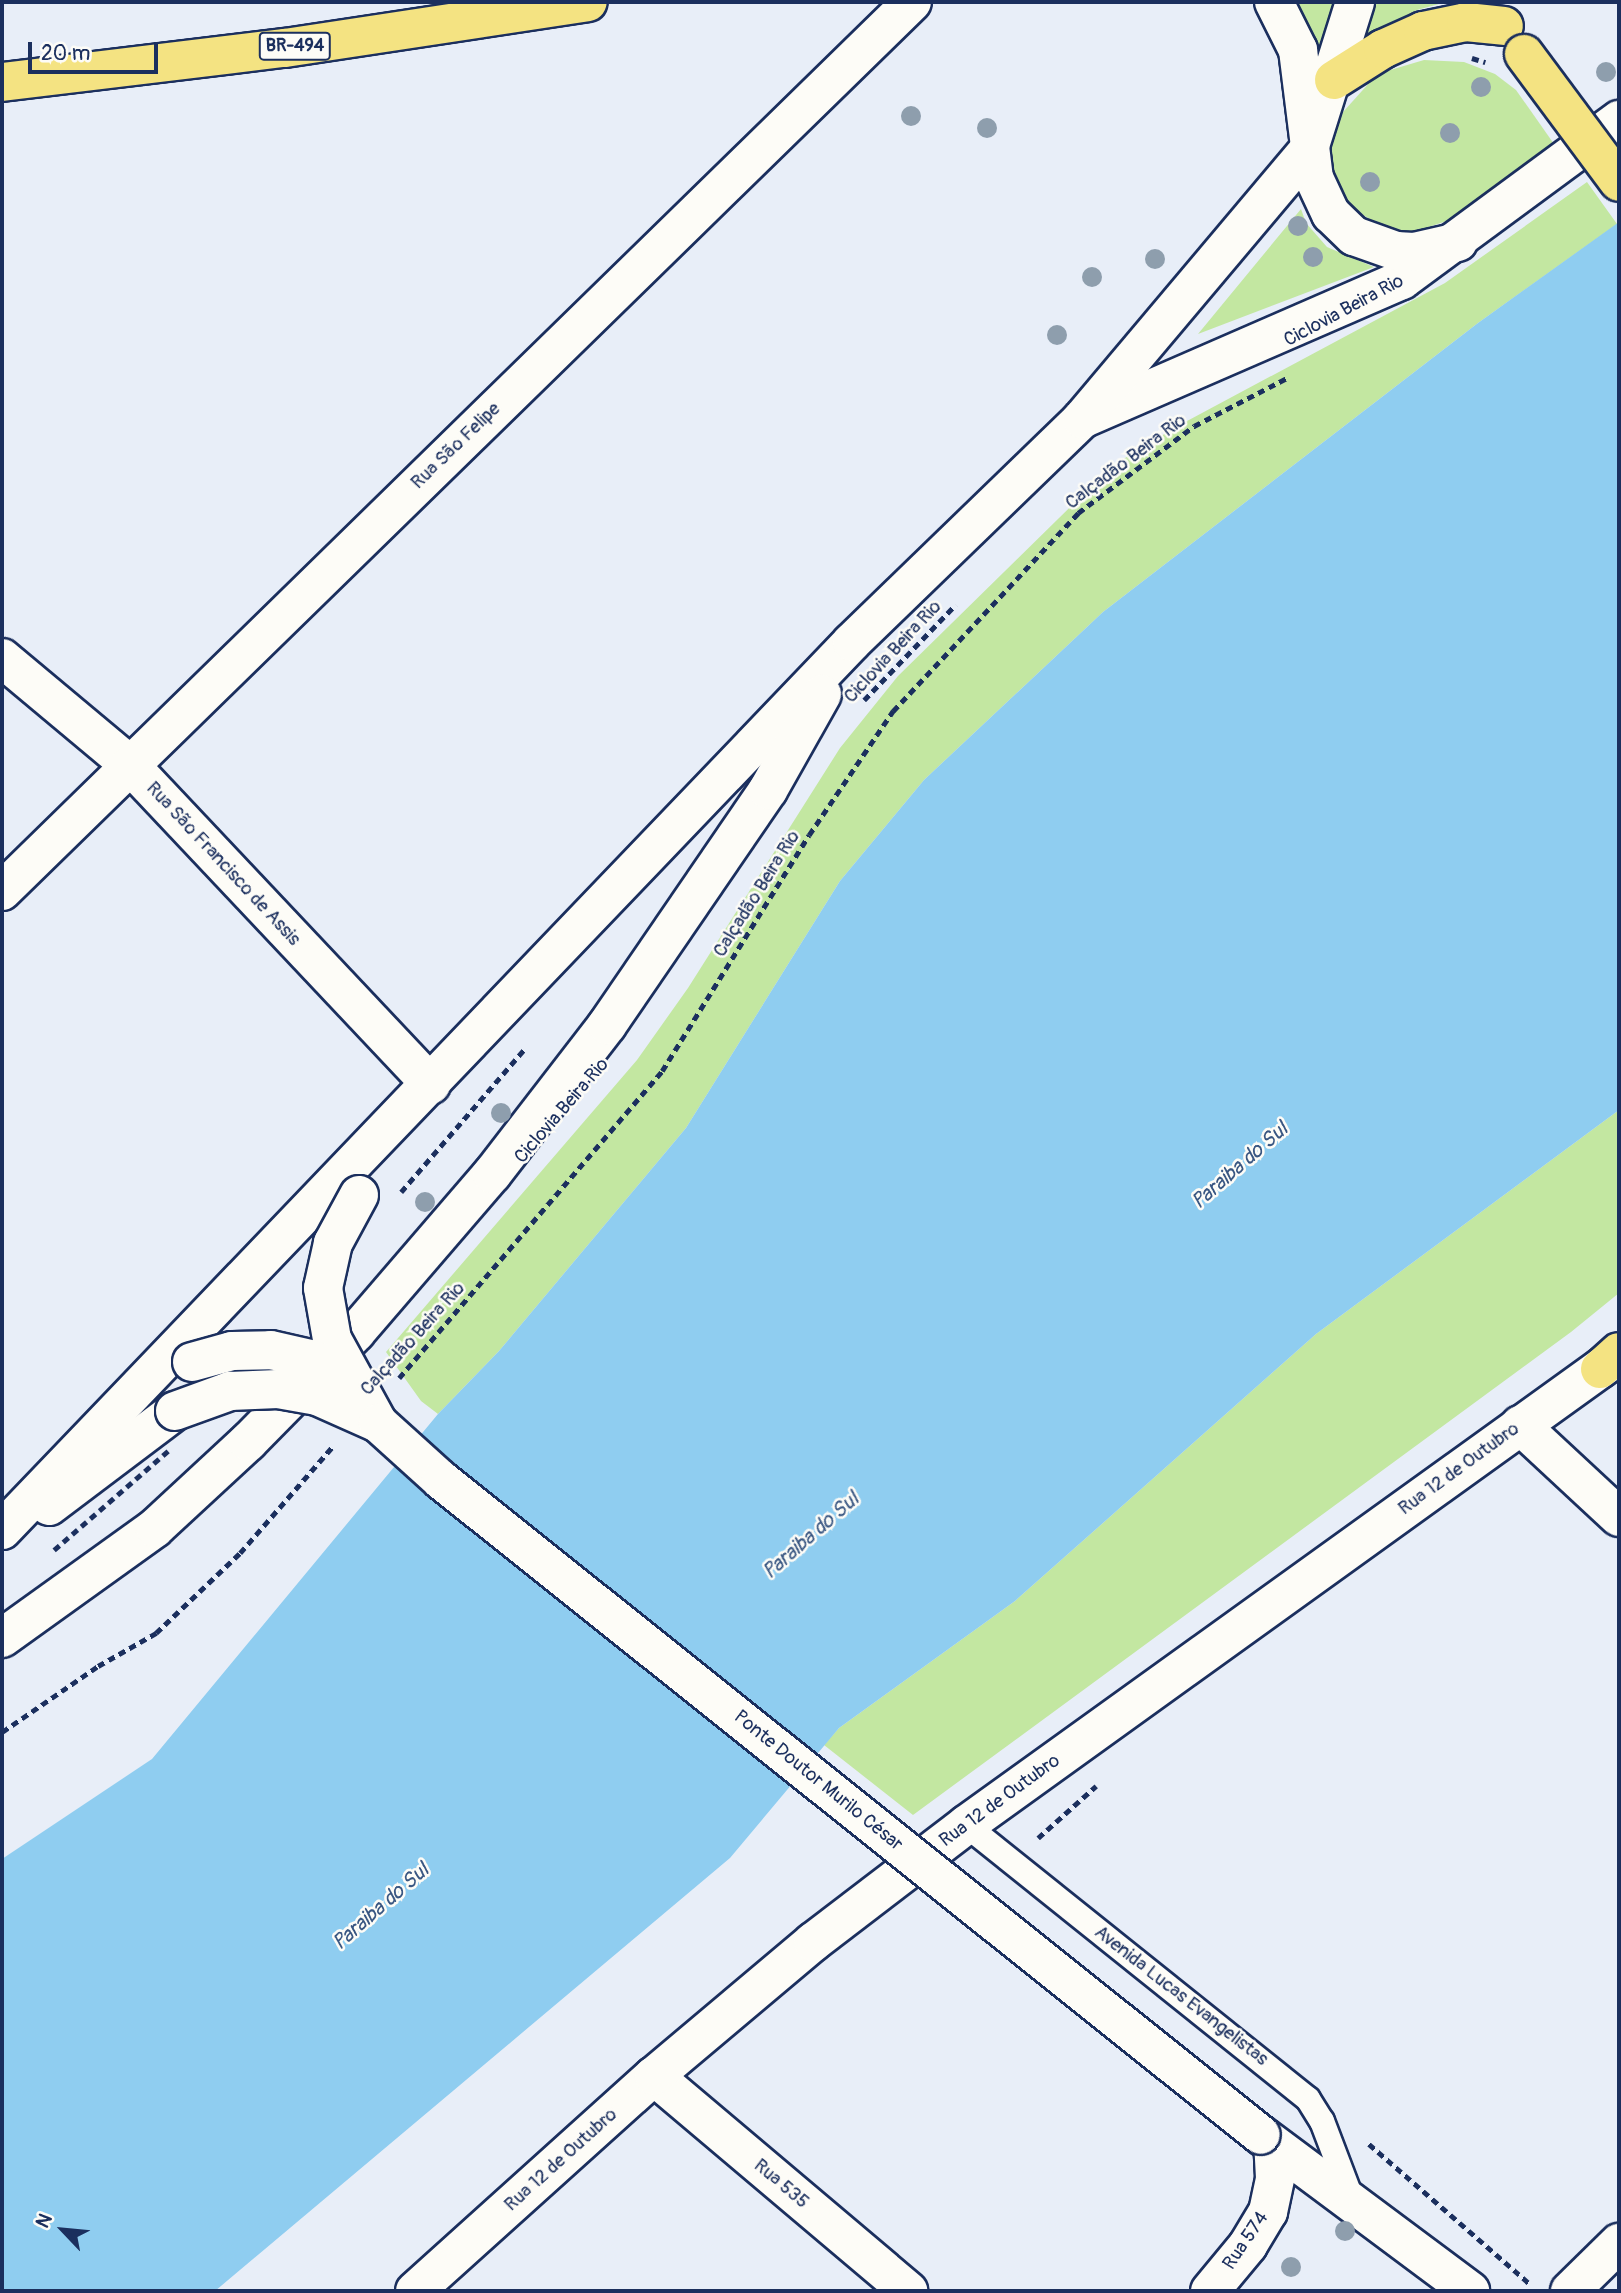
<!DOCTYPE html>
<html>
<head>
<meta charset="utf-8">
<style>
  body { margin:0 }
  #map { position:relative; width:1621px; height:2293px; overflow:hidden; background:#e8eef8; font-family:Pangolin,sans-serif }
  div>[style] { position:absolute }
  .green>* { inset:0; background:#c3e7a1 }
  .water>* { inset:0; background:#8fcdf0 }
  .path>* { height:4.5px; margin-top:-2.25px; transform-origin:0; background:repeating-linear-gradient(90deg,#1b2f5e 0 7px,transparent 0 12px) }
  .roads { filter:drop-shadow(2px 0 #1b2f5e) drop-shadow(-2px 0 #1b2f5e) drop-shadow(0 2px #1b2f5e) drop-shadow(0 -2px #1b2f5e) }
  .lane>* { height:24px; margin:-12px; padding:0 12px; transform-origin:12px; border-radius:12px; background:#fdfcf7 }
  .street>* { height:38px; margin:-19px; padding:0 19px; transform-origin:19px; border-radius:19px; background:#fdfcf7 }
  .secondary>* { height:38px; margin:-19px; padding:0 19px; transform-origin:19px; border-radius:19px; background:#fdfcf7 }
  .primary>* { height:38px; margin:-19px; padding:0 19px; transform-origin:19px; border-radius:19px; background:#f4e382 }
  .path-bridge>* { height:4.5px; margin-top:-2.25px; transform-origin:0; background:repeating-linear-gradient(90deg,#1b2f5e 0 7px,transparent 0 12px) }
  .bridges { filter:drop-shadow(2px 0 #1b2f5e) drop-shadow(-2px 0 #1b2f5e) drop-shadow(0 2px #1b2f5e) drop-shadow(0 -2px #1b2f5e) }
  .secondary-bridge>* { height:38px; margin:-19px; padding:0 19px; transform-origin:19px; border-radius:19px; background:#fdfcf7 }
  .primary-bridge>* { height:38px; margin:-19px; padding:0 19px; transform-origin:19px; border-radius:19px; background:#f4e382 }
  .trees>* { width:20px; height:20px; margin:-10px; border-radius:50%; background:#8e9ead }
  span { translate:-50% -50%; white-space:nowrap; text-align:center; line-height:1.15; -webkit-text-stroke:5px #fdfcf7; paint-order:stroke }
  .shield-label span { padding:2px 5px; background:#fdfcf7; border:2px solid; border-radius:5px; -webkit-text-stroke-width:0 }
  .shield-label { font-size:18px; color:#1b2f5e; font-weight:700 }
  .street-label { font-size:19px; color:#1b2f5e }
  .water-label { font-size:21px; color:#385682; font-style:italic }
  .frame { position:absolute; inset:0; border:4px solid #1b2f5e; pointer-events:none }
  .north { position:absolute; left:28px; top:2195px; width:70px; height:70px; -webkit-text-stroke:5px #fdfcf7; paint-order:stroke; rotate:296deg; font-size:19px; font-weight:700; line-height:28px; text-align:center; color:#1b2f5e }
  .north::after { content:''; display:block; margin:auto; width:24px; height:32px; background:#1b2f5e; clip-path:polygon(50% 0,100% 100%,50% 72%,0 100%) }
  .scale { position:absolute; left:28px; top:42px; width:130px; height:32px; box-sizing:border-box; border:4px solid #1b2f5e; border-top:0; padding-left:9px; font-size:21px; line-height:24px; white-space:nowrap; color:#1b2f5e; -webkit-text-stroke:5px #fdfcf7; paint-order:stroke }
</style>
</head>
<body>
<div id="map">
  <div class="green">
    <div style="clip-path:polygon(1291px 2px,1341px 2px,1319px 91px)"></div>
    <div style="clip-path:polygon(1367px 2px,1474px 2px,1477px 4px,1439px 4px,1417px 10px,1376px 32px,1355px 50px)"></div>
    <div style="clip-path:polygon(1424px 60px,1464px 62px,1495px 74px,1516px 90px,1554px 144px,1453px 219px,1410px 233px,1376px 223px,1347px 205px,1328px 165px,1329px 150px,1343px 112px,1370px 82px,1387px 71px)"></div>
    <div style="clip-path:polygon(1587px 182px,1617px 224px,1478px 323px,1103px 612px,924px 780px,840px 881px,686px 1128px,499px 1351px,438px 1414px,421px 1401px,386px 1352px,637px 1060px,688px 988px,840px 748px,898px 676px,1112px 466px,1174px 428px,1445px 283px)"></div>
    <div style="clip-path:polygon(1301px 209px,1306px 223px,1327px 247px,1374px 267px,1198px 334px)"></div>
    <div style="clip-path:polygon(1619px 1110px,1619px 1293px,1571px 1332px,913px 1815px,824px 1745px,839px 1728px,1015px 1601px,1316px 1334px)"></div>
  </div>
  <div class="water">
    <div style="clip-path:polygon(1619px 222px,1619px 1110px,1316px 1334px,1015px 1601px,839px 1728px,730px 1858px,215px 2291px,2px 2291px,2px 1859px,152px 1759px,438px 1414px,499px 1351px,686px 1128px,840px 881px,924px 780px,1103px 612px,1478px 323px)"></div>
  </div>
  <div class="path">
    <div style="left:864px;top:700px;width:132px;rotate:-46.2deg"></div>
    <div style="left:399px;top:1378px;width:404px;rotate:-49.4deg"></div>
    <div style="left:662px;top:1071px;width:278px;rotate:-58.1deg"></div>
    <div style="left:809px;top:835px;width:150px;rotate:-55.9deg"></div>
    <div style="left:893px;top:711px;width:271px;rotate:-46.9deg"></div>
    <div style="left:1078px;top:513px;width:145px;rotate:-36.9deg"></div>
    <div style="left:1194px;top:426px;width:105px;rotate:-27.3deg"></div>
    <div style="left:2px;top:1732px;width:116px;rotate:-34.5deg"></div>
    <div style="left:98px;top:1666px;width:67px;rotate:-29.6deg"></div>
    <div style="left:156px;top:1633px;width:116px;rotate:-43.6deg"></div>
    <div style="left:240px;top:1553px;width:140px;rotate:-49deg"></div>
    <div style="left:1038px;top:1838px;width:78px;rotate:-41.9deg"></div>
    <div style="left:1369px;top:2144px;width:212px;rotate:41deg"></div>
  </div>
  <div class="roads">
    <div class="lane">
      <div style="left:966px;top:1825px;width:438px;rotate:38.7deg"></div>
      <div style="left:1308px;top:2099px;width:26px;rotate:58deg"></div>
      <div style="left:1322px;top:2121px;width:85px;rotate:69.2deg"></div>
    </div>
    <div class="street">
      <div style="left:1082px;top:419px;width:349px;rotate:-23.5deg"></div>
      <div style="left:1402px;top:280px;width:270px;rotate:-36.4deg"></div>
      <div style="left:2px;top:658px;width:167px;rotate:39.9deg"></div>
      <div style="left:130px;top:765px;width:439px;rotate:46.7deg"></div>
      <div style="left:2px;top:891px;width:1272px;rotate:-44.33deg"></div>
      <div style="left:1520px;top:1425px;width:135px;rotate:42.9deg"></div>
      <div style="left:654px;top:2076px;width:333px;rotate:40.2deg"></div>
      <div style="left:415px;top:2291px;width:321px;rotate:-42deg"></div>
      <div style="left:654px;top:2076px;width:208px;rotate:-40.1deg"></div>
      <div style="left:813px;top:1942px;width:193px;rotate:-37.4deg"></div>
      <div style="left:966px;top:1825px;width:805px;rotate:-35.74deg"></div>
      <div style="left:1210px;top:2291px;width:60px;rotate:-50.4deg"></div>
      <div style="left:1248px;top:2245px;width:39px;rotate:-59deg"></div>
      <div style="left:1268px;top:2212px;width:35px;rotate:-78deg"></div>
      <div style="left:1275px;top:2178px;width:33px;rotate:-93deg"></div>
      <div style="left:1570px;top:2291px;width:69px;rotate:-44.4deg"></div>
    </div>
    <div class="secondary">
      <div style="left:1274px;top:2px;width:54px;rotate:63.4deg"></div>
      <div style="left:1298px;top:50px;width:129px;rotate:82.9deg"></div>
      <div style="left:1314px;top:178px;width:40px;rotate:65deg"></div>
      <div style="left:1331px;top:214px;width:32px;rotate:44deg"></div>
      <div style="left:1354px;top:236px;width:45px;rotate:19.7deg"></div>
      <div style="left:1396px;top:251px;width:18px;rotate:3deg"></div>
      <div style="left:1414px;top:252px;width:45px;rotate:-12.8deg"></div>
      <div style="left:49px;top:1506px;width:158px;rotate:-37deg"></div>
      <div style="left:2px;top:1530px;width:1229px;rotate:-46.25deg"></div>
      <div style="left:852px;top:642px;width:320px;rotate:-44.1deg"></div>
      <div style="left:1082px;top:419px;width:353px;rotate:-49.9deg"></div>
      <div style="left:1309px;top:149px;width:154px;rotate:-72.6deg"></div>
      <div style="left:2px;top:1638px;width:188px;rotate:-35.7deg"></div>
      <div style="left:155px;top:1528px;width:127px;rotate:-42.8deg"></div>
      <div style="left:248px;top:1442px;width:154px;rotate:-45.5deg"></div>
      <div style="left:356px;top:1332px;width:208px;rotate:-49.3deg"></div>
      <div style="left:492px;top:1174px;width:188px;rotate:-52.3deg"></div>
      <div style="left:607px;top:1025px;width:285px;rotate:-55.6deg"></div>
      <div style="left:768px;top:790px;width:110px;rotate:-60.6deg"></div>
      <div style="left:1261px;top:2135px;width:261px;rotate:36.7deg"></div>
    </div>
    <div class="primary">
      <div style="left:1334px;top:80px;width:58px;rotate:-32.3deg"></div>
      <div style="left:1383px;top:49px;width:44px;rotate:-24.2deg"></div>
      <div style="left:1423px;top:31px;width:44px;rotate:-11.8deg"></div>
      <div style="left:1466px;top:22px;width:38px;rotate:6deg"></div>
      <div style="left:2px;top:82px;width:285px;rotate:-6.9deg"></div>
      <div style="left:285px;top:48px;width:306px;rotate:-8.6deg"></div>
      <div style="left:1600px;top:1369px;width:25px;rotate:-42deg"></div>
    </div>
  </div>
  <div class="path-bridge">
    <div style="left:1472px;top:58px;width:14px;rotate:17deg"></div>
    <div style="left:401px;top:1192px;width:191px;rotate:-49.2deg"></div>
    <div style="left:54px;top:1550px;width:151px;rotate:-41deg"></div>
  </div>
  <div class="bridges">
    <div class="secondary-bridge">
      <div style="left:359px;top:1195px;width:55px;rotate:118.4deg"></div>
      <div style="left:333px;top:1243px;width:46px;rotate:102.5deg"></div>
      <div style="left:323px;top:1288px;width:52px;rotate:80deg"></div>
      <div style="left:332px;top:1339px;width:96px;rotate:61.3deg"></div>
      <div style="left:192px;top:1362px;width:41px;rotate:-15.4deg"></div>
      <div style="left:232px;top:1351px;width:39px;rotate:-1deg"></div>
      <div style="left:271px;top:1350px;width:45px;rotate:12.8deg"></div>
      <div style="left:315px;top:1360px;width:36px;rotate:23deg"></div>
      <div style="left:175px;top:1411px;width:59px;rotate:-20deg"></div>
      <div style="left:230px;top:1391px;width:48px;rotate:-2.4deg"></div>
      <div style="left:278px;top:1389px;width:40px;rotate:10deg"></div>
      <div style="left:317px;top:1396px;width:67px;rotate:23.9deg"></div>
      <div style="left:378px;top:1423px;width:85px;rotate:42.1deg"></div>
      <div style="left:441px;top:1480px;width:1049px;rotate:38.62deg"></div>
    </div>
    <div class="primary-bridge">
      <div style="left:1524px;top:54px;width:159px;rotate:53.4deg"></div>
    </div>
  </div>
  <div class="trees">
    <div style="left:1606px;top:72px"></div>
    <div style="left:1481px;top:87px"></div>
    <div style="left:911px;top:116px"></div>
    <div style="left:987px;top:128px"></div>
    <div style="left:1450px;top:133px"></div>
    <div style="left:1370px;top:182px"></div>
    <div style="left:1298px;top:226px"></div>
    <div style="left:1313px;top:257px"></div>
    <div style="left:1155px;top:259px"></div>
    <div style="left:1092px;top:277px"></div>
    <div style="left:1057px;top:335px"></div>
    <div style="left:501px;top:1113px"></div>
    <div style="left:425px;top:1202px"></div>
    <div style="left:1345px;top:2231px"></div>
    <div style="left:1291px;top:2267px"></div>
  </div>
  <div class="shield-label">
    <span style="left:295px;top:46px">BR-494</span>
  </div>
  <div class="street-label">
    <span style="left:1344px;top:311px;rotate:-28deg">Ciclovia Beira Rio</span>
    <span style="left:456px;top:446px;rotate:-44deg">Rua São Felipe</span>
    <span style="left:1126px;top:462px;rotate:-37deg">Calçadão Beira Rio</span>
    <span style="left:893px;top:652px;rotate:-47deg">Ciclovia Beira Rio</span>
    <span style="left:223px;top:864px;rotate:47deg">Rua São Francisco de Assis</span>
    <span style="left:757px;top:894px;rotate:-58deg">Calçadão Beira Rio</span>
    <span style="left:562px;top:1111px;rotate:-49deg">Ciclovia Beira Rio</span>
    <span style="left:413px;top:1339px;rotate:-48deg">Calçadão Beira Rio</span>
    <span style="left:1459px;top:1469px;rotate:-36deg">Rua 12 de Outubro</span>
    <span style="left:818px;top:1781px;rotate:39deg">Ponte Doutor Murilo César</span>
    <span style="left:1000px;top:1801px;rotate:-36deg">Rua 12 de Outubro</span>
    <span style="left:1181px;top:1996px;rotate:38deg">Avenida Lucas Evangelistas</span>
    <span style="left:561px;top:2160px;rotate:-42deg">Rua 12 de Outubro</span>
    <span style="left:781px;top:2184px;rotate:40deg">Rua 535</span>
    <span style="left:1246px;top:2241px;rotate:-56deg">Rua 574</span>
  </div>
  <div class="water-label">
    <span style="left:1240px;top:1166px;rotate:-41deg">Paraiba do Sul</span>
    <span style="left:811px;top:1536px;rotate:-41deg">Paraiba do Sul</span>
    <span style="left:381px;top:1907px;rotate:-41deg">Paraiba do Sul</span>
  </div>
  <div class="frame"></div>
  <div class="north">N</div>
  <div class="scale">20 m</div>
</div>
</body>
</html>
